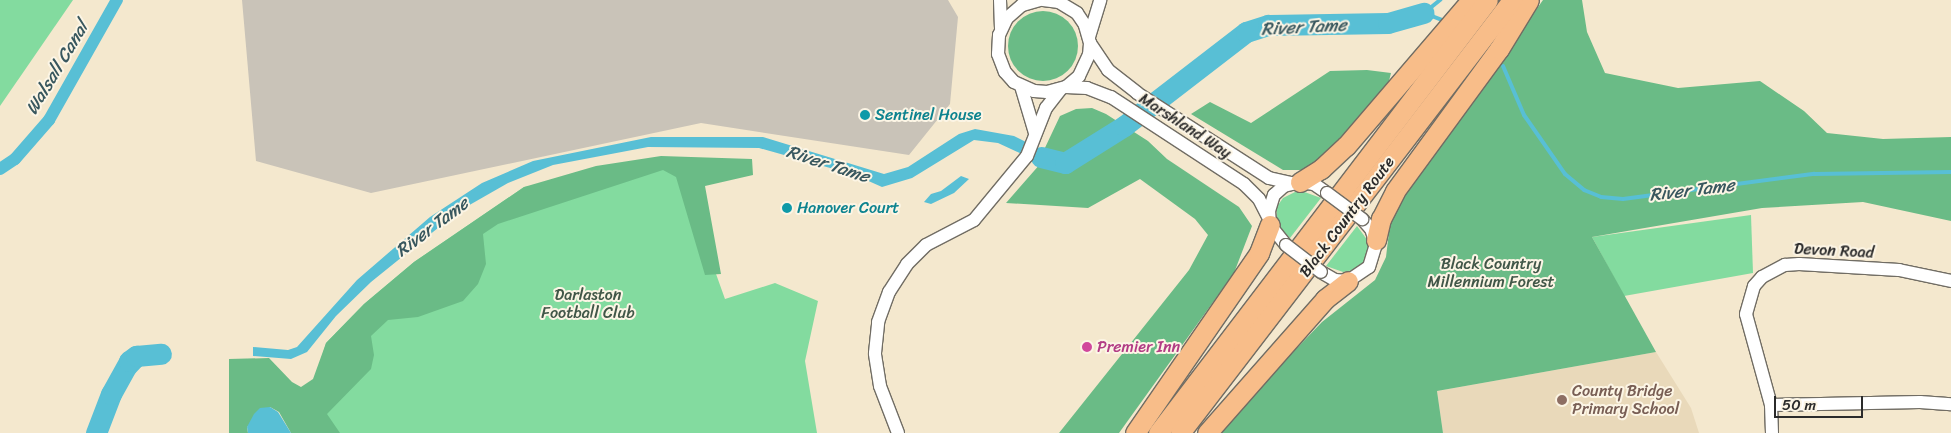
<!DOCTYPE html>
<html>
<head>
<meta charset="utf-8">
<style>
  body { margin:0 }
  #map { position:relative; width:1951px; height:433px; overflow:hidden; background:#f4e8ce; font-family:Sriracha,sans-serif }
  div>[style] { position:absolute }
  .built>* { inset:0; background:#e9d9ba }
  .industrial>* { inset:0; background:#c9c3b8 }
  .green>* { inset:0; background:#83db9f }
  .forest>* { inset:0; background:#6abb86 }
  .round { border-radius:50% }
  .water>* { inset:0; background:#58bfd5 }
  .stream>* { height:4px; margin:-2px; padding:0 2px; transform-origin:2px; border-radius:2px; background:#58bfd5 }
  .canal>* { height:12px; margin:-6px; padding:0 6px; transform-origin:6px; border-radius:6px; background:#58bfd5 }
  .river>* { height:21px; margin:-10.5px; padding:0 10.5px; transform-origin:10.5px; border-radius:10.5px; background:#58bfd5 }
  .roads { filter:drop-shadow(1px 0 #716d64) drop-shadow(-1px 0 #716d64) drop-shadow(0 1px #716d64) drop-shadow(0 -1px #716d64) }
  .minor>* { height:12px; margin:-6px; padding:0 6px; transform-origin:6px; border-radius:6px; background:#fff }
  .highway>* { height:19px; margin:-9.5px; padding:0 9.5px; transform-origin:9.5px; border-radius:9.5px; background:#f8bd89 }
  .bridges { filter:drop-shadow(1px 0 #716d64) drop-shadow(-1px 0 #716d64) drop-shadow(0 1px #716d64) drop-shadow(0 -1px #716d64) }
  .minor-bridge>* { height:12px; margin:-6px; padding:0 6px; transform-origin:6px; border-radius:6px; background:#fff }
  .dots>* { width:14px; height:14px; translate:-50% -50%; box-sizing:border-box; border:2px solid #fcf5e5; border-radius:50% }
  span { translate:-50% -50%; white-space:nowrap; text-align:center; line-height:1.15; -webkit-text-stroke:4px #fcf5e5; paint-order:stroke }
  .culture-label { font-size:16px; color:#0d838f }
  .left { translate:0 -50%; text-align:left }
  .street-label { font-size:16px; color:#2b2b2b }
  .park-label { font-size:16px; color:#415748 }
  .hotel-label { font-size:16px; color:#b23c85 }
  .education-label { font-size:16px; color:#785e54 }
  .water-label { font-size:18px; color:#38575e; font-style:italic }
  .scale { position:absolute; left:1774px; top:396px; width:89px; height:22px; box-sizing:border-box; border:2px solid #2b2b2b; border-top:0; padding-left:6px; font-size:15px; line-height:18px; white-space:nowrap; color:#2b2b2b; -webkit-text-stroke:4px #fcf5e5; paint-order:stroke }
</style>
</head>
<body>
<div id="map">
  <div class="built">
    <div style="clip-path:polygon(1656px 352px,1691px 408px,1699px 433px,1443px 433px,1437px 391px)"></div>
  </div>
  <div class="industrial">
    <div style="clip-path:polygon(242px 0,948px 0,958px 17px,950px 104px,909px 155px,701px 123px,371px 193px,256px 161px)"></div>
  </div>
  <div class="green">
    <div style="clip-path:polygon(0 0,73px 0,0 106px)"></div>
    <div style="clip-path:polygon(677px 165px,725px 299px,775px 283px,818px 301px,805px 361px,817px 433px,315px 433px,316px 377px,326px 343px,364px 304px,414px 262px,524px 187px)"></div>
    <div style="clip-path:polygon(1299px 190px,1321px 198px,1290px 238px,1278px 226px,1276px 208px,1283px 198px)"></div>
    <div style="clip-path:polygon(1751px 215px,1753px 273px,1624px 296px,1592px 237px)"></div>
    <div style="clip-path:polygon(1357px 226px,1368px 241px,1368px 253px,1363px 263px,1354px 270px,1343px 272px,1326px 266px)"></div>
    <div style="clip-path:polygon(134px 365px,133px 373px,119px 388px,113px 388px,122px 371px)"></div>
  </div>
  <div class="forest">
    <div style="clip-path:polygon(1543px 0,1582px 0,1587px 32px,1605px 73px,1678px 88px,1760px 81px,1804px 111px,1827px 133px,1883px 139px,1951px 137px,1951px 221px,1863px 202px,1762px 208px,1592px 237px,1656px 352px,1437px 391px,1443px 433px,1215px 433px,1322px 322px,1375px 280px,1386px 257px,1391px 215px)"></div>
    <div class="round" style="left:1008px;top:11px;width:70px;height:70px"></div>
    <div style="clip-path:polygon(1367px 70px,1391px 73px,1389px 81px,1329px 154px,1307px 170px,1283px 170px,1191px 114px,1210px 102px,1251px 123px,1330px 71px)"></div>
    <div style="clip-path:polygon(1092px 108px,1106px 114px,1148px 141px,1167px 159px,1239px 207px,1252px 226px,1234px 273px,1119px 433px,1059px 433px,1189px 270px,1208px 235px,1195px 219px,1140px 179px,1088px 208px,1006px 203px,1041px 163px,1054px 168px,1056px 157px,1043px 152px,1060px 116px,1076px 109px)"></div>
    <div style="clip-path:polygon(661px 156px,752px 159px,753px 175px,705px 186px,721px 274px,705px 275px,676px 177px,663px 170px,498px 224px,483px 234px,486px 264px,478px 284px,463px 301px,418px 317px,388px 320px,371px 336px,374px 355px,371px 369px,327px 414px,340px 433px,291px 433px,279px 412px,270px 407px,247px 427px,248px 433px,229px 433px,229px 359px,269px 358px,292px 382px,301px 387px,313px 379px,326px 343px,364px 304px,414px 262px,524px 187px,596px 166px)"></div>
  </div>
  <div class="water">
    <div style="clip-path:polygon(975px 129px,1014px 136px,1056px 157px,1066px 156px,1067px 168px,1041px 163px,998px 143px,974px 140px,912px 178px,882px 187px,855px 175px,759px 148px,648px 147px,553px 165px,508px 183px,459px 211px,371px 282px,336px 316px,307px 352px,291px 359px,253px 356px,253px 347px,288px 350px,297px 347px,357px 280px,430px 217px,482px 183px,533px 161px,651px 137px,763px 137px,884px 174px,908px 167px,959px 134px)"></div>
    <div style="clip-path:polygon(961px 176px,969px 179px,954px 193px,931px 204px,924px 202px,931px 194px,941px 191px)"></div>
    <div style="clip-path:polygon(evenodd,160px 347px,161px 354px,146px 362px,122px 387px,102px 433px,93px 433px,108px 386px,128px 351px,160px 347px,134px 365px,136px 370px,118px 388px,113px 388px,122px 371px,134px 365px)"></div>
    <div style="clip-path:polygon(270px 407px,278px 412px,291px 433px,248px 433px,247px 427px,254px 414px,260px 408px)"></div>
  </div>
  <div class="stream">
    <div style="left:1424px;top:13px;width:21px;rotate:-39deg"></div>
    <div style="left:1424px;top:13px;width:19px;rotate:21deg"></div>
    <div style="left:1503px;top:66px;width:53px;rotate:66.8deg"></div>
    <div style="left:1524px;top:115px;width:72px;rotate:55.2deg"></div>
    <div style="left:1565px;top:174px;width:25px;rotate:40deg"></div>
    <div style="left:1584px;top:190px;width:18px;rotate:22deg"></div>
    <div style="left:1601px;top:197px;width:22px;rotate:5deg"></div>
    <div style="left:1623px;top:199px;width:193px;rotate:-7.5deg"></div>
    <div style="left:1814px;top:174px;width:137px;rotate:-0.8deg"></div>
  </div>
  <div class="canal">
    <div style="left:0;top:169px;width:18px;rotate:-34deg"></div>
    <div style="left:15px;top:159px;width:52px;rotate:-48.9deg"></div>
    <div style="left:49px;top:120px;width:138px;rotate:-60.5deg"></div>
  </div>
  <div class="river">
    <div style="left:1041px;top:157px;width:25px;rotate:14deg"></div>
    <div style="left:1065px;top:163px;width:70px;rotate:-32.1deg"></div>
    <div style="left:1124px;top:126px;width:154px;rotate:-37.6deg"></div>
    <div style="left:1246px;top:32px;width:23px;rotate:-18deg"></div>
    <div style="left:1268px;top:25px;width:120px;rotate:-1deg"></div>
    <div style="left:1388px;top:23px;width:37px;rotate:-16deg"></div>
    <div style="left:96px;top:433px;width:42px;rotate:-69deg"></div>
    <div style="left:111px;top:394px;width:38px;rotate:-61deg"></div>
    <div style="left:129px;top:361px;width:9px;rotate:-36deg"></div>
    <div style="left:136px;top:356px;width:25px;rotate:-5deg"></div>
  </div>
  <div class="roads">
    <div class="minor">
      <div style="left:1000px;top:0;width:28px;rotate:88deg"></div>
      <div style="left:1040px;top:0;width:19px;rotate:164deg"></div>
      <div style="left:1022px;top:5px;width:20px;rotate:139deg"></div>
      <div style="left:1007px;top:18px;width:19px;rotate:115deg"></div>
      <div style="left:999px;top:35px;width:19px;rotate:93deg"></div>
      <div style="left:998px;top:54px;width:19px;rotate:69deg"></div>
      <div style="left:1005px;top:72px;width:13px;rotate:48deg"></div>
      <div style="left:1014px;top:82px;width:22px;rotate:24deg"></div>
      <div style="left:1034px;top:91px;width:13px;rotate:4deg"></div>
      <div style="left:1047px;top:92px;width:20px;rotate:-15deg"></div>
      <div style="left:1066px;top:87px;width:17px;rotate:-40deg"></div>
      <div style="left:1079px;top:76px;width:23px;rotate:-65deg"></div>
      <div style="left:1089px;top:55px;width:12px;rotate:-85deg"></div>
      <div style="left:1090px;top:43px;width:19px;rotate:-106deg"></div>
      <div style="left:1085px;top:25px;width:14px;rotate:-124deg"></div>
      <div style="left:1077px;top:13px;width:21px;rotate:-149deg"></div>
      <div style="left:1059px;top:2px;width:16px;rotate:-173deg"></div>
      <div style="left:1089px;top:37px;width:39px;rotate:-73deg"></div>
      <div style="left:1090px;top:43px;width:32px;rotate:56deg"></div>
      <div style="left:1108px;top:70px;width:37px;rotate:38deg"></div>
      <div style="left:1137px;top:93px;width:157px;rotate:32.8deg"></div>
      <div style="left:1269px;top:178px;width:23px;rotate:13deg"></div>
      <div style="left:1021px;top:86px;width:49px;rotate:73.4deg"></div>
      <div style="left:1066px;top:87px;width:21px;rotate:3deg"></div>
      <div style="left:1087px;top:88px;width:26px;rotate:21deg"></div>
      <div style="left:1111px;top:97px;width:159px;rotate:33.2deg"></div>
      <div style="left:1244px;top:184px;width:21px;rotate:45deg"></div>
      <div style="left:1259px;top:199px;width:22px;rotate:63deg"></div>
      <div style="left:1286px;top:245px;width:26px;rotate:-129deg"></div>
      <div style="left:1270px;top:225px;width:14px;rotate:-94deg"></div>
      <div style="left:1269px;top:211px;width:17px;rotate:-73deg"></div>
      <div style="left:1274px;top:195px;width:13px;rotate:-42deg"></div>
      <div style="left:1284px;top:186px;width:16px;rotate:-14deg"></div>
      <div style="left:1300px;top:182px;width:14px;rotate:8deg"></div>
      <div style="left:1314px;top:184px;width:16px;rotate:35deg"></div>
      <div style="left:1321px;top:272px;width:16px;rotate:30deg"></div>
      <div style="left:1335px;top:280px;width:13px;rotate:4deg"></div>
      <div style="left:1348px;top:281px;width:25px;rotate:-34deg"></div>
      <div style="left:1369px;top:267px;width:24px;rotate:-73deg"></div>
      <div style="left:1376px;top:244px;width:16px;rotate:-108deg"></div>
      <div style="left:1371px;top:229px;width:13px;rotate:-132deg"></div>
      <div style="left:1771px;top:405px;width:149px;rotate:-1.2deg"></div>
      <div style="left:1920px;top:402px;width:31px;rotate:4deg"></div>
      <div style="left:898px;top:433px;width:50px;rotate:-111deg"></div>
      <div style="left:880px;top:386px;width:33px;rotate:-99deg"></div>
      <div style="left:875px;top:353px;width:31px;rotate:-84deg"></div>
      <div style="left:878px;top:322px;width:32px;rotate:-70deg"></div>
      <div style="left:889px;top:292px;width:33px;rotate:-57deg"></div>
      <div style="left:907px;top:264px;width:27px;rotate:-45deg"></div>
      <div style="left:926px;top:245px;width:54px;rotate:-27.5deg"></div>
      <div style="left:974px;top:220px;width:83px;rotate:-50.4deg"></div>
      <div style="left:1027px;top:156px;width:52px;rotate:-68.4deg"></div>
      <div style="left:1046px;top:108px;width:24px;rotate:-52deg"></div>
      <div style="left:1772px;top:433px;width:28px;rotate:-92deg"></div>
      <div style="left:1771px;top:405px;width:94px;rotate:-105.4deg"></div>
      <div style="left:1746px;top:314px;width:29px;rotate:-74deg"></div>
      <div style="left:1754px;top:286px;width:12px;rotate:-48deg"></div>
      <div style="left:1762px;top:277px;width:26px;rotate:-28deg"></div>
      <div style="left:1785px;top:265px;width:14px;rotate:-4deg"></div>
      <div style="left:1799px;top:264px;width:100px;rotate:3.4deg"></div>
      <div style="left:1899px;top:270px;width:53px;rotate:11.9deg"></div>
    </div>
    <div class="highway">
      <div style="left:1300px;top:182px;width:25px;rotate:-32deg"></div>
      <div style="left:1321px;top:169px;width:34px;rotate:-43deg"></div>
      <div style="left:1346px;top:146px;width:192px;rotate:-49.4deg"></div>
      <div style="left:1376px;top:240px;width:22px;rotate:-77deg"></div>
      <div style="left:1381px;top:219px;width:31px;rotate:-63deg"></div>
      <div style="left:1395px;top:191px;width:176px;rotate:-53.8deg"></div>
      <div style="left:1499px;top:49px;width:57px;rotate:-58.5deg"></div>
      <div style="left:1135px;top:433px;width:219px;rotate:-55.4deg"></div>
      <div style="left:1259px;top:253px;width:30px;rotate:-69deg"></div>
      <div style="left:1158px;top:433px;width:544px;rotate:-52.69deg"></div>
      <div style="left:1180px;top:433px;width:546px;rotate:-52.52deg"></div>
      <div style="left:1207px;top:433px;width:179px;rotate:-48.6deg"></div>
      <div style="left:1325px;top:299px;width:29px;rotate:-38deg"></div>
    </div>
  </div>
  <div class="bridges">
    <div class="minor-bridge">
      <div style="left:1327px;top:193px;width:44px;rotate:36.6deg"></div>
      <div style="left:1286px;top:245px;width:44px;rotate:37.6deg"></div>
    </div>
  </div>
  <div class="dots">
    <div style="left:865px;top:115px;background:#0f9aa8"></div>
    <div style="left:787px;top:208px;background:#0f9aa8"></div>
    <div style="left:1087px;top:347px;background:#d1479c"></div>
    <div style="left:1562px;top:400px;background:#8d6e63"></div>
  </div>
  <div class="culture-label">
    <span class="left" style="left:875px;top:115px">Sentinel House</span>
    <span class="left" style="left:797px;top:208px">Hanover Court</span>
  </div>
  <div class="street-label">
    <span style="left:1185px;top:126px;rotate:33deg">Marshland Way</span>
    <span style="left:1347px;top:217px;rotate:-53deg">Black Country Route</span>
    <span style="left:1834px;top:251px;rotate:3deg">Devon Road</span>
  </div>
  <div class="park-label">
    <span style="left:1491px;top:273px">Black Country<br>Millennium Forest</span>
    <span style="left:588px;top:304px">Darlaston<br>Football Club</span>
  </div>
  <div class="hotel-label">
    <span class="left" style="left:1097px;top:347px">Premier Inn</span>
  </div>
  <div class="education-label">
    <span class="left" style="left:1572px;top:400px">County Bridge<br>Primary School</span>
  </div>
  <div class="water-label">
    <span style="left:1304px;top:27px;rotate:-3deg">River Tame</span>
    <span style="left:57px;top:68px;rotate:-59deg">Walsall Canal</span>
    <span style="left:828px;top:164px;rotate:18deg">River Tame</span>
    <span style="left:1692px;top:190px;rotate:-7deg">River Tame</span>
    <span style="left:432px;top:227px;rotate:-37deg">River Tame</span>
  </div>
  <div class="scale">50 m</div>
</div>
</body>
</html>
